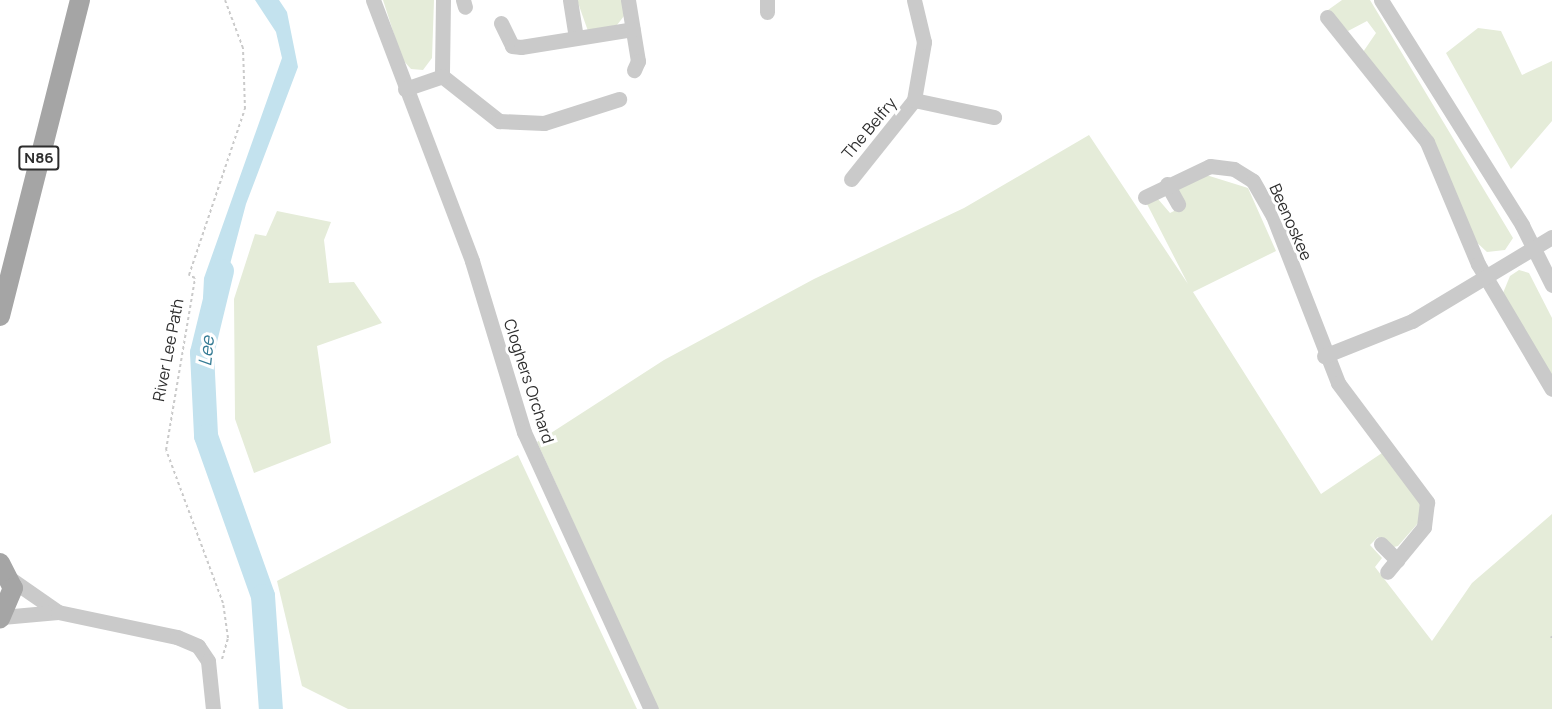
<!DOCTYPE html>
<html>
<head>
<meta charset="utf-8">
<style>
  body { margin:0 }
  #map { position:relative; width:1552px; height:709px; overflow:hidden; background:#fff; font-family:Manrope,sans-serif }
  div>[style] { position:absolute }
  .green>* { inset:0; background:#e5ecd9 }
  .water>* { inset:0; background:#c3e2ee }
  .river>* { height:24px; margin:-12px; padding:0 12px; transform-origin:12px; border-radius:12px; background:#c3e2ee }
  .path>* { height:2px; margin-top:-1px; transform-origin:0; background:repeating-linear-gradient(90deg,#cacaca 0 3px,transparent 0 6px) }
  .minor>* { height:15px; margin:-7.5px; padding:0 7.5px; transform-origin:7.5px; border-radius:7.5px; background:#cacaca }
  .major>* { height:20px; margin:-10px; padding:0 10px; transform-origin:10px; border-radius:10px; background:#a5a5a5 }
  span { translate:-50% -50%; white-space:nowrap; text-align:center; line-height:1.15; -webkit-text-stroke:6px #fff; paint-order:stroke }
  .shield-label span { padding:2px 4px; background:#fff; border:2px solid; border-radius:4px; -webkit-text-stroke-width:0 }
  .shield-label { font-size:15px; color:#2d2d2d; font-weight:700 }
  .street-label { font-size:16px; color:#2d2d2d }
  .water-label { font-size:18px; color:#357b94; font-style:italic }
</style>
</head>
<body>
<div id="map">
  <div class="green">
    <div style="clip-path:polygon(383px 0,434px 0,432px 58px,423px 70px,411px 69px,402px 59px)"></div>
    <div style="clip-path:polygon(577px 0,622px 0,624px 16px,617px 25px,588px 31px)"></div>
    <div style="clip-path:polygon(1342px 0,1370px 0,1513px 238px,1505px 250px,1487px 252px,1472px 238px,1424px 126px,1363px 52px,1376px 33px,1367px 21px,1348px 31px,1328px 10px)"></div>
    <div style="clip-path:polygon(1478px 28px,1501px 31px,1522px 75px,1552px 61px,1552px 121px,1511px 169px,1446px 53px)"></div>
    <div style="clip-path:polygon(1089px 135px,1188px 284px,1147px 204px,1158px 199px,1170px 213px,1184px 206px,1173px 186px,1203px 174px,1248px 188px,1276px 251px,1193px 292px,1321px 494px,1382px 453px,1421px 504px,1419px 522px,1398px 546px,1390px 548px,1378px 537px,1370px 545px,1382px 558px,1375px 567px,1432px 641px,1472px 583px,1552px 514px,1552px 709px,658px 709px,537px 442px,664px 360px,814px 279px,964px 208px)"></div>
    <div style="clip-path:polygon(277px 211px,331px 222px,324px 240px,329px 283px,354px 282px,382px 323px,317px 346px,331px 443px,254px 473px,235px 419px,234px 299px,255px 234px,266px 236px)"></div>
    <div style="clip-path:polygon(1519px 270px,1529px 273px,1552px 318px,1552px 378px,1503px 293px,1510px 276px)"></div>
    <div style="clip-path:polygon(518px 455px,637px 709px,348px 709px,302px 686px,277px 581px)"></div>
  </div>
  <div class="water">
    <div style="clip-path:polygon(255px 0,279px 0,287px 12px,298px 67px,246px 204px,220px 302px,203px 298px,204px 278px,282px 58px,276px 32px)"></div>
  </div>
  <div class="river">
    <div style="left:222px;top:271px;width:84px;rotate:103.7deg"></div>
    <div style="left:202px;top:353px;width:83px;rotate:87.2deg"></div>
    <div style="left:206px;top:436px;width:170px;rotate:70.4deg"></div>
    <div style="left:263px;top:596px;width:113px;rotate:86deg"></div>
  </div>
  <div class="path">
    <div style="left:1551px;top:638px;width:2px;rotate:-63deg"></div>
    <div style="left:222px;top:659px;width:22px;rotate:-74deg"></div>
    <div style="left:228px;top:638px;width:35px;rotate:-98deg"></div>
    <div style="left:223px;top:603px;width:163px;rotate:-110.4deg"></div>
    <div style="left:166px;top:450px;width:174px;rotate:-80.4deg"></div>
    <div style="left:195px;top:278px;width:7px;rotate:-153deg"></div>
    <div style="left:189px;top:275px;width:175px;rotate:-71.4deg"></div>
    <div style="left:245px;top:109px;width:61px;rotate:-91.9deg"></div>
    <div style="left:243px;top:48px;width:51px;rotate:-110.6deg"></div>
  </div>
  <div class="minor">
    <div style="left:373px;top:0;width:279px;rotate:69.2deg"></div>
    <div style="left:472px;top:261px;width:179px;rotate:73.1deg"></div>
    <div style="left:524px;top:432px;width:305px;rotate:65.4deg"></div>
    <div style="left:443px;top:0;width:76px;rotate:90.8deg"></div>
    <div style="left:442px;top:76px;width:73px;rotate:38.3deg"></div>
    <div style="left:499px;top:121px;width:45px;rotate:2.5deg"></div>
    <div style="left:544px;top:123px;width:79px;rotate:-17.7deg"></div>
    <div style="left:463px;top:0;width:7px;rotate:74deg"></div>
    <div style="left:570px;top:0;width:38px;rotate:81deg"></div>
    <div style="left:628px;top:0;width:62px;rotate:80.7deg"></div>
    <div style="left:638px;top:61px;width:10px;rotate:114deg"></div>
    <div style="left:1381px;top:0;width:266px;rotate:57.9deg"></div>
    <div style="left:1522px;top:225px;width:67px;rotate:63.4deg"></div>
    <div style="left:767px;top:12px;width:12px;rotate:-90deg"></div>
    <div style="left:1327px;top:17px;width:160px;rotate:51.3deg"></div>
    <div style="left:1427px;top:142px;width:132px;rotate:67.3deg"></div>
    <div style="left:1478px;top:264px;width:145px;rotate:59.4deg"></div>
    <div style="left:501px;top:23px;width:25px;rotate:64deg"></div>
    <div style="left:512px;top:46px;width:9px;rotate:6deg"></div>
    <div style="left:521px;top:47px;width:113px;rotate:-9.1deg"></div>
    <div style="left:405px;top:89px;width:39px;rotate:-19deg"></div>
    <div style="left:914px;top:100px;width:82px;rotate:12deg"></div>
    <div style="left:851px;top:179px;width:101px;rotate:-51.4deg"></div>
    <div style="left:914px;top:100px;width:59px;rotate:-80.2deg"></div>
    <div style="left:924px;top:42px;width:43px;rotate:-103.4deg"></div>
    <div style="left:1167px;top:184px;width:23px;rotate:61deg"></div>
    <div style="left:1145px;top:197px;width:72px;rotate:-25.5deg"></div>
    <div style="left:1210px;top:166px;width:24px;rotate:7deg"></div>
    <div style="left:1234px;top:169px;width:22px;rotate:32deg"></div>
    <div style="left:1253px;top:181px;width:40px;rotate:60.3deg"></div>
    <div style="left:1273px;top:216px;width:179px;rotate:68.7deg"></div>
    <div style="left:1338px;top:383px;width:149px;rotate:53.2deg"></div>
    <div style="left:1427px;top:502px;width:25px;rotate:97deg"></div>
    <div style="left:1424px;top:527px;width:58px;rotate:129.4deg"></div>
    <div style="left:1324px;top:356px;width:95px;rotate:-21.7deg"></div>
    <div style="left:1412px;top:321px;width:163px;rotate:-31deg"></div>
    <div style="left:1381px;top:544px;width:23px;rotate:45deg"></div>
    <div style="left:12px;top:580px;width:56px;rotate:34.8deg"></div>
    <div style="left:2px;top:617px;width:56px;rotate:-5.1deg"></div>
    <div style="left:58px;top:612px;width:122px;rotate:11.9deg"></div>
    <div style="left:177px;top:637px;width:23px;rotate:23deg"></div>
    <div style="left:198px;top:646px;width:18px;rotate:56deg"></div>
    <div style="left:208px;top:661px;width:48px;rotate:84.1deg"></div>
  </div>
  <div class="major">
    <div style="left:0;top:316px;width:326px;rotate:-75.8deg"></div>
    <div style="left:0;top:563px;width:28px;rotate:63deg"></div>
    <div style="left:13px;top:588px;width:33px;rotate:113deg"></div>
  </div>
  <div class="shield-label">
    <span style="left:39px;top:158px">N86</span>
  </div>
  <div class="street-label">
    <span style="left:869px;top:128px;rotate:-50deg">The Belfry</span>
    <span style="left:1291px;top:222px;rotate:66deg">Beenoskee</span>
    <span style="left:168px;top:350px;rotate:-79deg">River Lee Path</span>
    <span style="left:529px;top:381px;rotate:72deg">Cloghers Orchard</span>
  </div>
  <div class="water-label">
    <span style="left:206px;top:351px;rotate:-84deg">Lee</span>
  </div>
</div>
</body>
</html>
